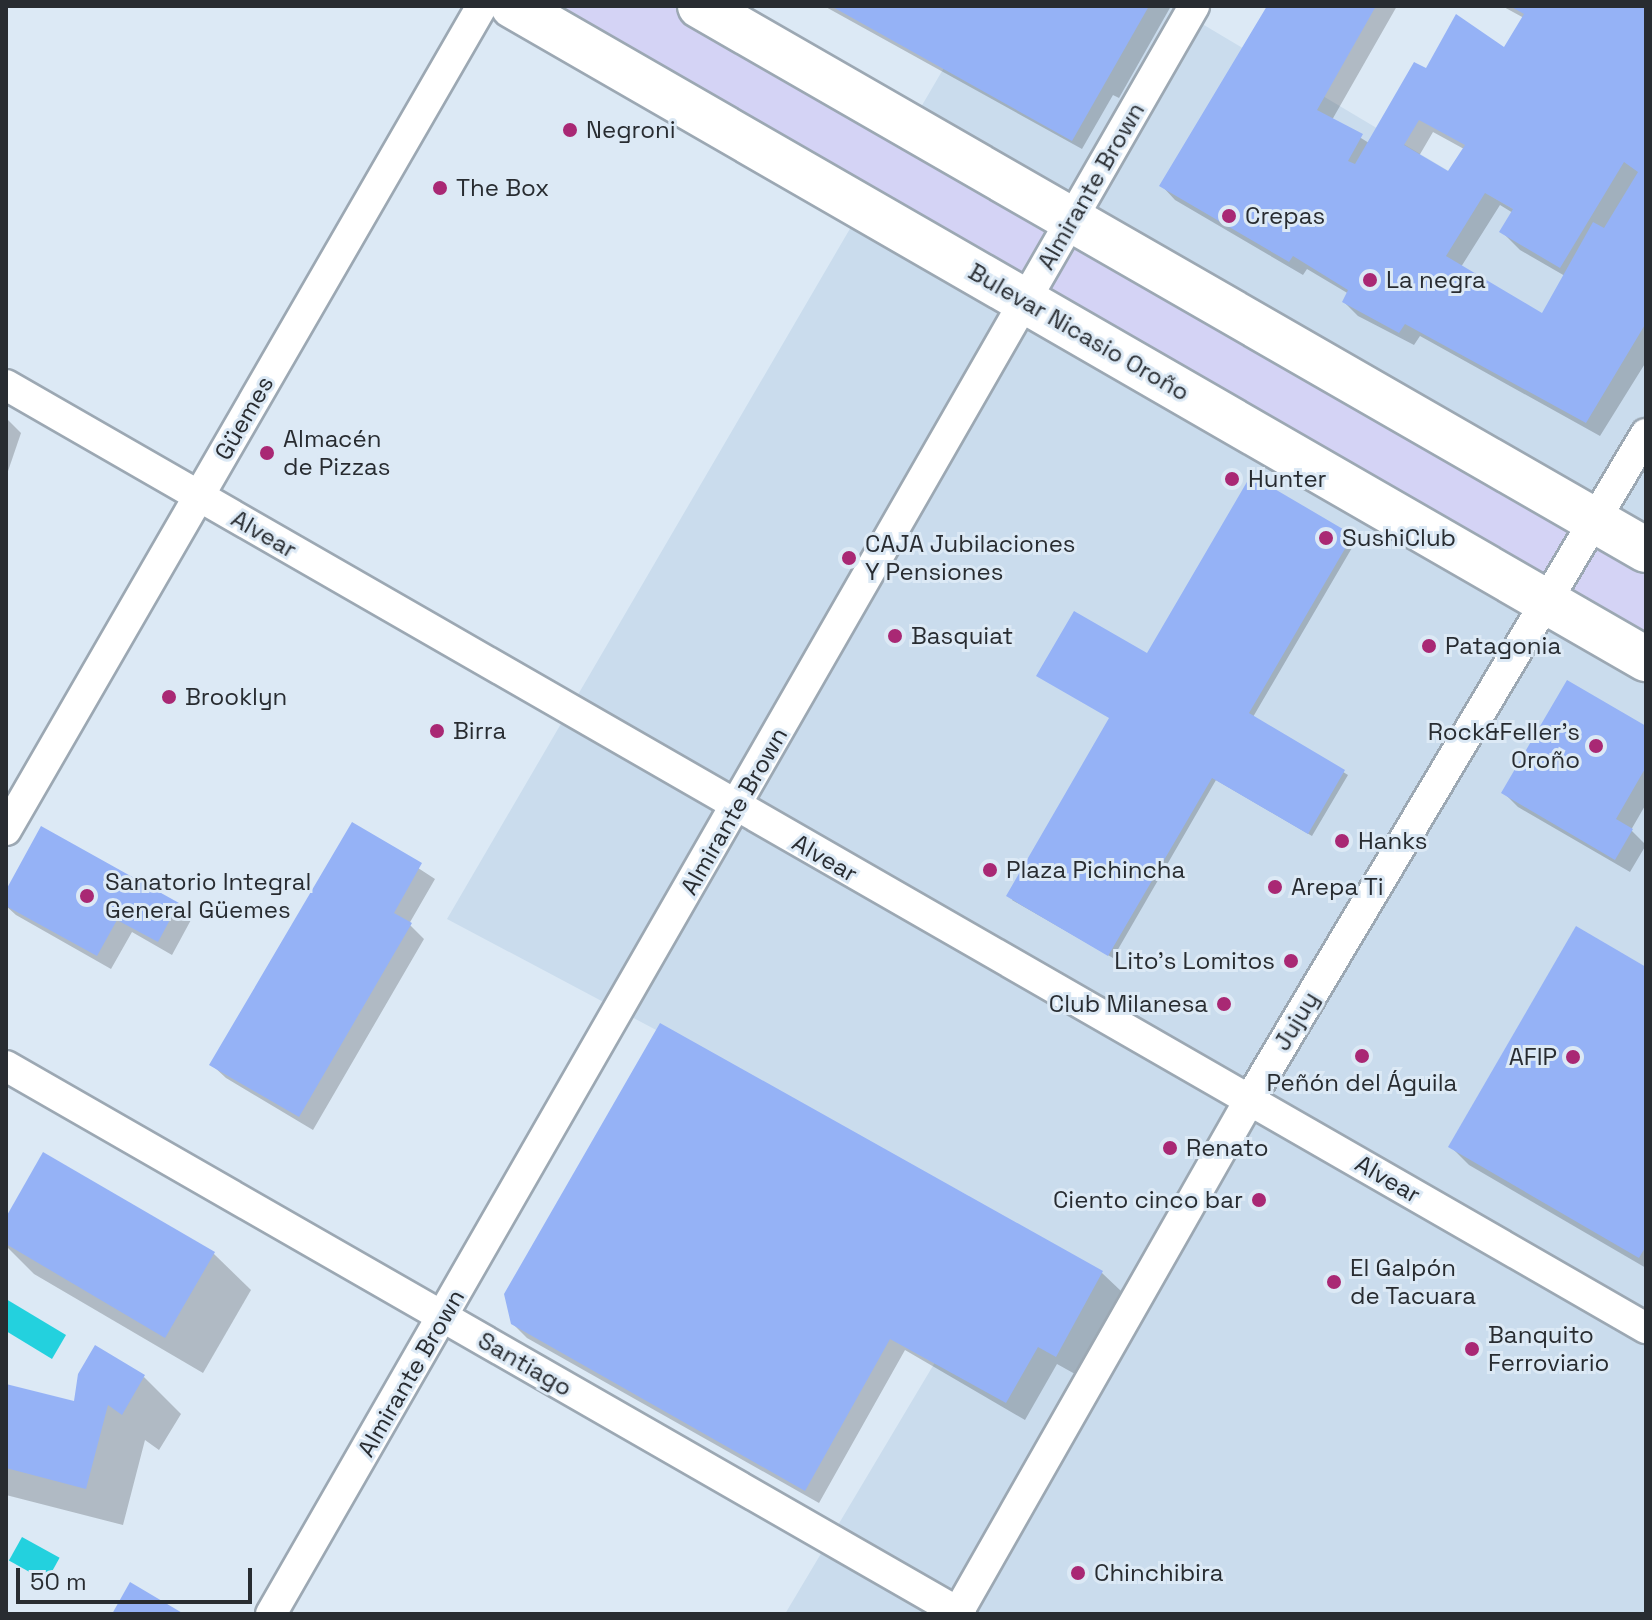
<!DOCTYPE html>
<html>
<head>
<meta charset="utf-8">
<style>
  body { margin:0 }
  #map { position:relative; width:1652px; height:1620px; overflow:hidden; background:#dce9f5; font-family:"Space Grotesk",sans-serif }
  div>[style] { position:absolute }
  .built>* { inset:0; background:#cadced }
  .green>* { inset:0; background:#d4d3f5 }
  .water>* { inset:0; background:#23d1de; transform-origin:0 0 }
  .shadow>* { inset:0; background:#0003 }
  .building>* { inset:0; background:#95b2f6 }
  .roads { filter:drop-shadow(2px 0 #9ca8b3) drop-shadow(-2px 0 #9ca8b3) drop-shadow(0 2px #9ca8b3) drop-shadow(0 -2px #9ca8b3) }
  .street>* { height:30px; margin:-15px; padding:0 15px; transform-origin:15px; border-radius:15px; background:#fff }
  .primary>* { height:44px; margin:-22px; padding:0 22px; transform-origin:22px; border-radius:22px; background:#fff }
  .dots>* { width:22px; height:22px; translate:-50% -50%; box-sizing:border-box; border:4px solid #dce9f5; border-radius:50% }
  span { translate:-50% -50%; white-space:nowrap; text-align:center; line-height:1.15; -webkit-text-stroke:6px #dce9f5; paint-order:stroke }
  .poi-label { font-size:24px; color:#282c31 }
  .left { translate:0 -50%; text-align:left }
  .right { translate:-100% -50%; text-align:right }
  .street-label { font-size:24px; color:#282c31 }
  .frame { position:absolute; inset:0; border:8px solid #282c31; pointer-events:none }
  .scale { position:absolute; left:16px; top:1568px; width:236px; height:36px; box-sizing:border-box; border:4px solid #282c31; border-top:0; padding-left:10px; font-size:24px; line-height:28px; white-space:nowrap; color:#282c31; -webkit-text-stroke:6px #dce9f5; paint-order:stroke }
</style>
</head>
<body>
<div id="map">
  <div class="built">
    <div style="clip-path:polygon(980px 6px,1172px 6px,1563px 239px,1646px 102px,1646px 1614px,785px 1614px,934px 1364px,969px 1196px,447px 919px)"></div>
  </div>
  <div class="green">
    <div style="clip-path:polygon(513px 6px,700px 6px,1646px 550px,1646px 659px)"></div>
  </div>
  <div class="water">
    <div style="clip-path:polygon(6px 1299px,66px 1335px,52px 1359px,6px 1331px)"></div>
    <div style="left:22px;top:1537px;width:43px;height:27px;rotate:29deg"></div>
  </div>
  <div class="shadow">
    <div style="clip-path:polygon(824px 6px,1171px 6px,1119px 98px,1113px 95px,1082px 149px)"></div>
    <div style="clip-path:polygon(evenodd,1270px 6px,1397px 6px,1332px 120px,1369px 143px,1426px 71px,1504px 50px,1524px 18px,1502px 6px,1646px 6px,1646px 362px,1600px 436px,1420px 336px,1414px 345px,1358px 316px,1344px 302px,1349px 294px,1307px 269px,1303px 275px,1175px 200px,1162px 186px,1270px 6px,1433px 132px,1464px 149px,1449px 174px,1419px 156px,1433px 132px,1270px 6px,1500px 205px,1513px 213px,1502px 232px,1520px 250px,1565px 276px,1542px 316px,1461px 267px,1500px 205px)"></div>
    <div style="clip-path:polygon(6px 418px,21px 433px,6px 477px)"></div>
    <div style="clip-path:polygon(1352px 537px,1356px 541px,1253px 717px,1348px 775px,1312px 836px,1216px 780px,1113px 958px,1012px 900px,1148px 656px)"></div>
    <div style="clip-path:polygon(1646px 729px,1646px 804px,1631px 830px,1646px 845px,1630px 872px,1518px 807px,1504px 793px)"></div>
    <div style="clip-path:polygon(352px 825px,435px 879px,409px 924px,424px 939px,313px 1130px,226px 1078px,212px 1065px)"></div>
    <div style="clip-path:polygon(6px 894px,178px 904px,192px 918px,172px 955px,132px 932px,111px 969px,16px 915px,6px 906px)"></div>
    <div style="clip-path:polygon(1646px 969px,1646px 1268px,1469px 1165px,1451px 1147px)"></div>
    <div style="clip-path:polygon(6px 1221px,214px 1254px,251px 1290px,203px 1373px,34px 1274px,6px 1246px)"></div>
    <div style="clip-path:polygon(1102px 1273px,1121px 1291px,1075px 1374px,1057px 1364px,1025px 1420px,905px 1350px,819px 1503px,527px 1338px,512px 1323px)"></div>
    <div style="clip-path:polygon(144px 1377px,181px 1414px,159px 1450px,145px 1440px,123px 1525px,6px 1495px,6px 1386px,76px 1404px)"></div>
  </div>
  <div class="building">
    <div style="clip-path:polygon(831px 6px,1149px 6px,1072px 141px)"></div>
    <div style="clip-path:polygon(evenodd,1267px 6px,1376px 6px,1317px 110px,1363px 134px,1348px 161px,1355px 164px,1414px 62px,1426px 68px,1456px 14px,1504px 47px,1524px 14px,1510px 6px,1646px 6px,1646px 323px,1586px 423px,1405px 324px,1399px 333px,1342px 302px,1348px 290px,1293px 256px,1289px 262px,1159px 186px,1267px 6px,1419px 120px,1465px 145px,1448px 171px,1404px 145px,1419px 120px,1267px 6px,1624px 162px,1638px 172px,1604px 228px,1593px 222px,1542px 313px,1446px 256px,1485px 193px,1513px 209px,1499px 232px,1560px 268px,1624px 162px)"></div>
    <div style="clip-path:polygon(1251px 475px,1353px 535px,1249px 713px,1345px 770px,1308px 834px,1212px 778px,1108px 956px,1006px 896px,1109px 718px,1036px 676px,1074px 611px,1147px 653px)"></div>
    <div style="clip-path:polygon(1567px 680px,1646px 726px,1646px 767px,1616px 819px,1633px 829px,1615px 860px,1501px 793px)"></div>
    <div style="clip-path:polygon(352px 822px,422px 863px,394px 913px,412px 923px,299px 1117px,209px 1065px)"></div>
    <div style="clip-path:polygon(41px 826px,179px 903px,158px 942px,117px 920px,97px 956px,6px 906px,6px 890px)"></div>
    <div style="clip-path:polygon(1576px 926px,1646px 967px,1646px 1246px,1639px 1258px,1448px 1147px)"></div>
    <div style="clip-path:polygon(660px 1023px,1103px 1271px,1056px 1357px,1038px 1347px,1006px 1403px,890px 1339px,805px 1491px,511px 1324px,504px 1294px)"></div>
    <div style="clip-path:polygon(43px 1152px,215px 1252px,165px 1338px,6px 1244px,6px 1217px)"></div>
    <div style="clip-path:polygon(95px 1345px,145px 1375px,122px 1415px,108px 1405px,86px 1489px,6px 1468px,6px 1384px,74px 1401px,78px 1374px)"></div>
    <div style="clip-path:polygon(130px 1582px,184px 1614px,112px 1614px)"></div>
  </div>
  <div class="roads">
    <div class="street">
      <div style="left:6px;top:385px;width:1892px;rotate:29.9deg"></div>
      <div style="left:6px;top:830px;width:952px;rotate:-59.99deg"></div>
      <div style="left:6px;top:1066px;width:1101px;rotate:29.85deg"></div>
      <div style="left:271px;top:1614px;width:1854px;rotate:-60.14deg"></div>
      <div style="left:957px;top:1614px;width:593px;rotate:-60.36deg"></div>
      <div style="left:1250px;top:1099px;width:774px;rotate:-59.23deg"></div>
    </div>
    <div class="primary">
      <div style="left:513px;top:6px;width:1308px;rotate:29.96deg"></div>
      <div style="left:700px;top:6px;width:1091px;rotate:29.9deg"></div>
    </div>
  </div>
  <div class="dots">
    <div style="left:570px;top:130px;background:#a92874"></div>
    <div style="left:440px;top:188px;background:#a92874"></div>
    <div style="left:1229px;top:216px;background:#a92874"></div>
    <div style="left:1370px;top:280px;background:#a92874"></div>
    <div style="left:267px;top:453px;background:#a92874"></div>
    <div style="left:1232px;top:479px;background:#a92874"></div>
    <div style="left:1326px;top:538px;background:#a92874"></div>
    <div style="left:849px;top:558px;background:#a92874"></div>
    <div style="left:895px;top:636px;background:#a92874"></div>
    <div style="left:1429px;top:646px;background:#a92874"></div>
    <div style="left:169px;top:697px;background:#a92874"></div>
    <div style="left:437px;top:731px;background:#a92874"></div>
    <div style="left:1596px;top:746px;background:#a92874"></div>
    <div style="left:1342px;top:841px;background:#a92874"></div>
    <div style="left:990px;top:870px;background:#a92874"></div>
    <div style="left:1275px;top:887px;background:#a92874"></div>
    <div style="left:87px;top:896px;background:#a92874"></div>
    <div style="left:1291px;top:961px;background:#a92874"></div>
    <div style="left:1224px;top:1004px;background:#a92874"></div>
    <div style="left:1362px;top:1056px;background:#a92874"></div>
    <div style="left:1573px;top:1057px;background:#a92874"></div>
    <div style="left:1170px;top:1148px;background:#a92874"></div>
    <div style="left:1259px;top:1200px;background:#a92874"></div>
    <div style="left:1334px;top:1282px;background:#a92874"></div>
    <div style="left:1472px;top:1349px;background:#a92874"></div>
    <div style="left:1078px;top:1573px;background:#a92874"></div>
  </div>
  <div class="poi-label">
    <span class="left" style="left:586px;top:130px">Negroni</span>
    <span class="left" style="left:456px;top:188px">The Box</span>
    <span class="left" style="left:1245px;top:216px">Crepas</span>
    <span class="left" style="left:1386px;top:280px">La negra</span>
    <span class="left" style="left:283px;top:453px">Almacén<br>de Pizzas</span>
    <span class="left" style="left:1248px;top:479px">Hunter</span>
    <span class="left" style="left:1342px;top:538px">SushiClub</span>
    <span class="left" style="left:865px;top:558px">CAJA Jubilaciones<br>Y Pensiones</span>
    <span class="left" style="left:911px;top:636px">Basquiat</span>
    <span class="left" style="left:1445px;top:646px">Patagonia</span>
    <span class="left" style="left:185px;top:697px">Brooklyn</span>
    <span class="left" style="left:453px;top:731px">Birra</span>
    <span class="right" style="left:1580px;top:746px">Rock&amp;Feller's<br>Oroño</span>
    <span class="left" style="left:1358px;top:841px">Hanks</span>
    <span class="left" style="left:1006px;top:870px">Plaza Pichincha</span>
    <span class="left" style="left:105px;top:896px">Sanatorio Integral<br>General Güemes</span>
    <span class="left" style="left:1291px;top:887px">Arepa Ti</span>
    <span class="right" style="left:1275px;top:961px">Lito's Lomitos</span>
    <span class="right" style="left:1208px;top:1004px">Club Milanesa</span>
    <span class="right" style="left:1557px;top:1057px">AFIP</span>
    <span style="left:1362px;top:1083px">Peñón del Águila</span>
    <span class="left" style="left:1186px;top:1148px">Renato</span>
    <span class="right" style="left:1243px;top:1200px">Ciento cinco bar</span>
    <span class="left" style="left:1350px;top:1282px">El Galpón<br>de Tacuara</span>
    <span class="left" style="left:1488px;top:1349px">Banquito<br>Ferroviario</span>
    <span class="left" style="left:1094px;top:1573px">Chinchibira</span>
  </div>
  <div class="street-label">
    <span style="left:1091px;top:186px;rotate:-60deg">Almirante Brown</span>
    <span style="left:1079px;top:332px;rotate:30deg">Bulevar Nicasio Oroño</span>
    <span style="left:244px;top:418px;rotate:-60deg">Güemes</span>
    <span style="left:264px;top:534px;rotate:30deg">Alvear</span>
    <span style="left:734px;top:811px;rotate:-60deg">Almirante Brown</span>
    <span style="left:825px;top:858px;rotate:30deg">Alvear</span>
    <span style="left:1296px;top:1021px;rotate:-59deg">Jujuy</span>
    <span style="left:1388px;top:1179px;rotate:30deg">Alvear</span>
    <span style="left:525px;top:1364px;rotate:30deg">Santiago</span>
    <span style="left:411px;top:1373px;rotate:-60deg">Almirante Brown</span>
  </div>
  <div class="frame"></div>
  <div class="scale">50 m</div>
</div>
</body>
</html>
